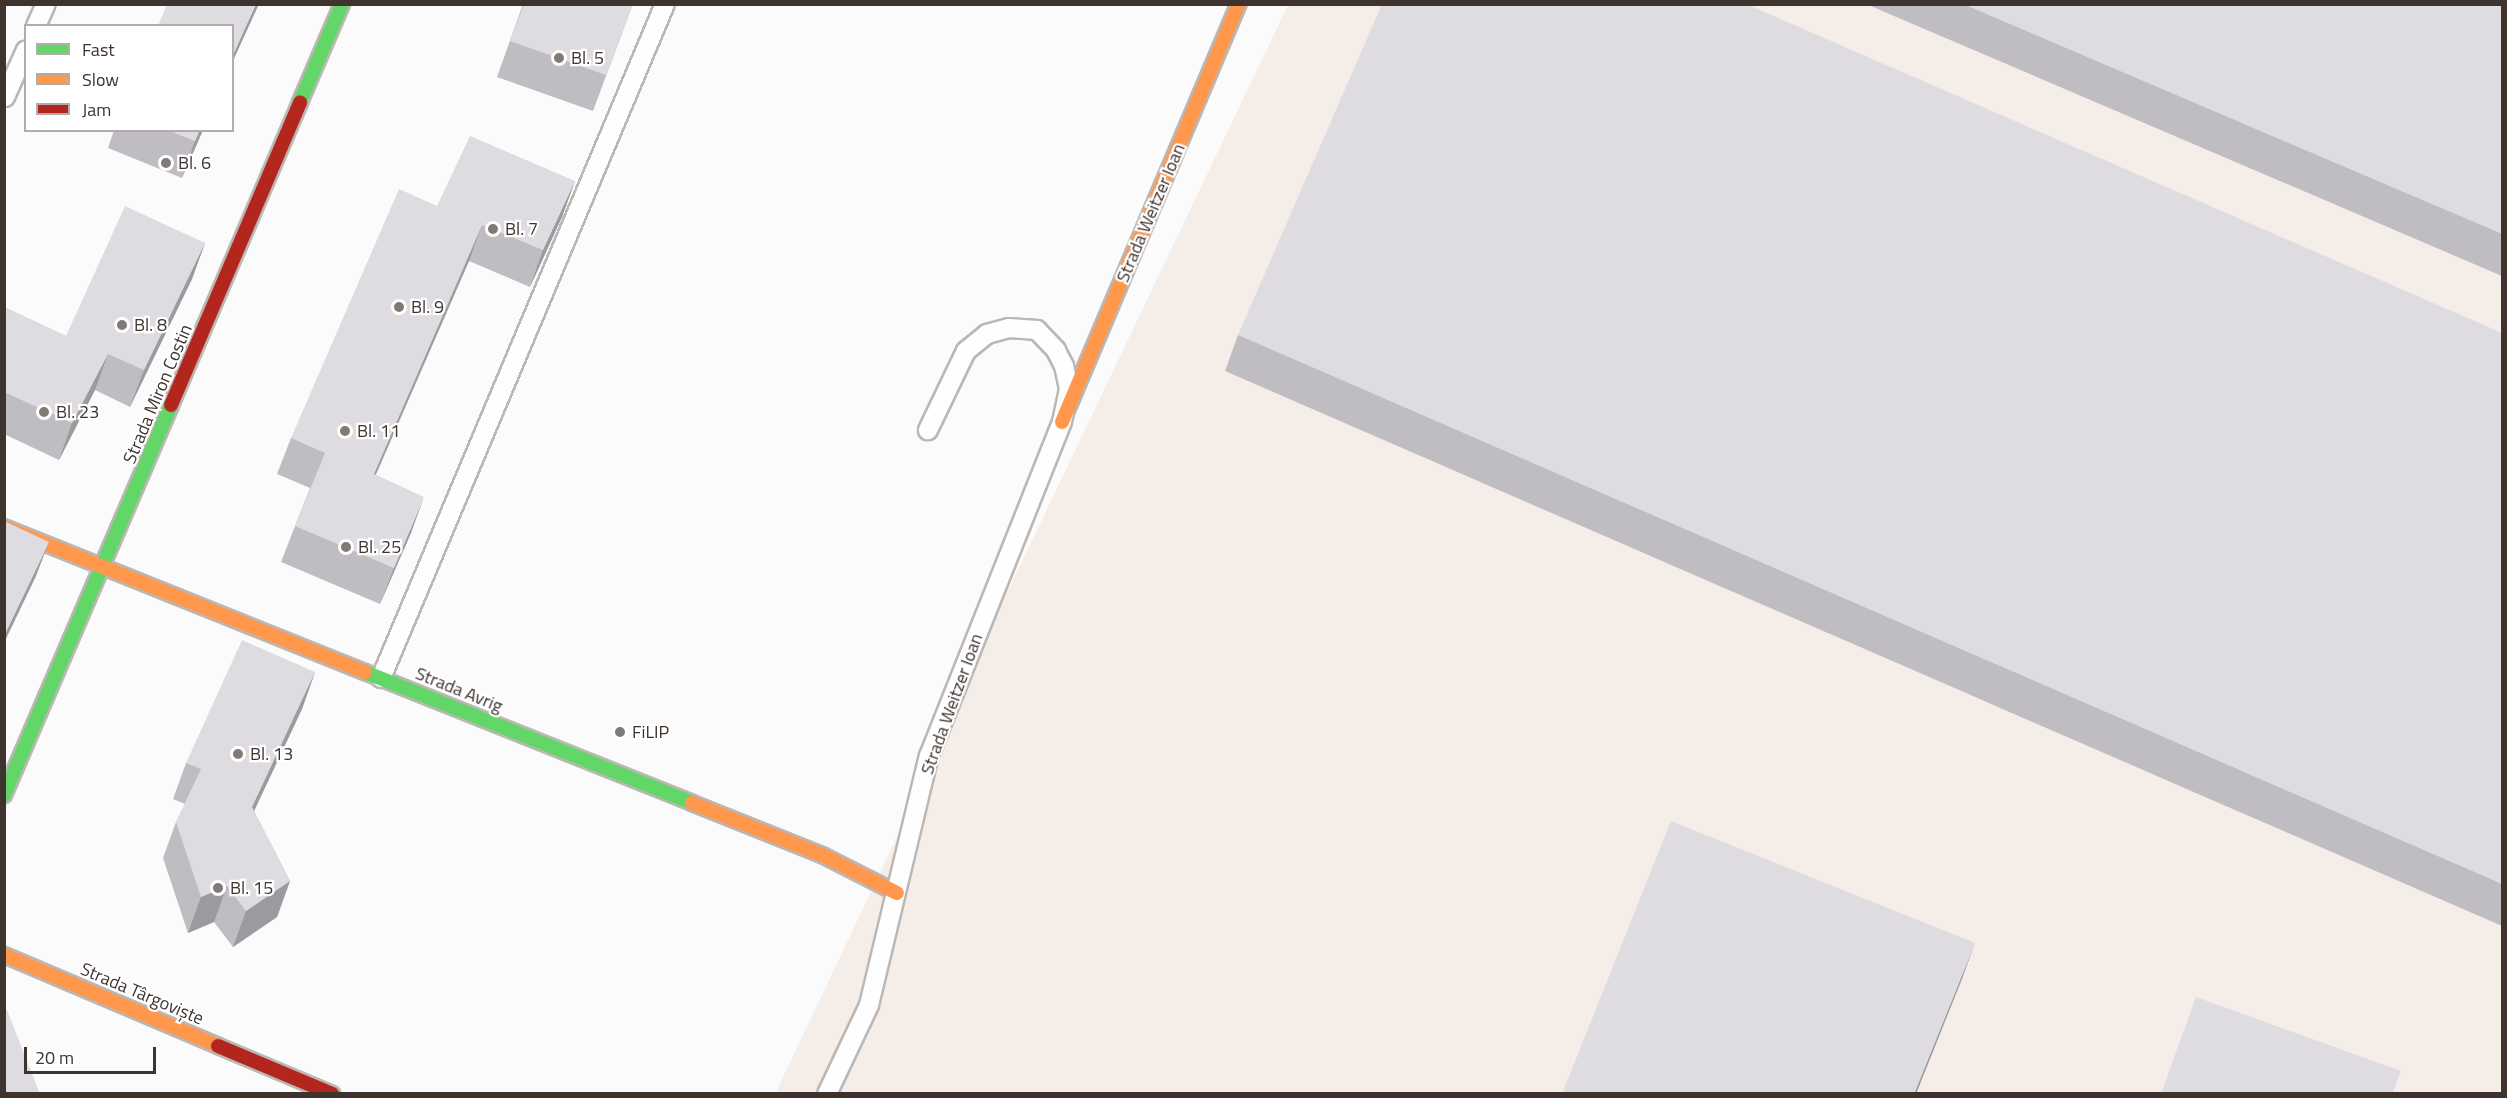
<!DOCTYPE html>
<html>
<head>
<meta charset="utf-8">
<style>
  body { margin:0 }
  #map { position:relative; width:2507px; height:1098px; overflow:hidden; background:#fbfbfb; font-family:"Titillium Web",sans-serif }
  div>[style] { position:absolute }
  .built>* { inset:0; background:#f5ede8 }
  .roads { filter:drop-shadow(2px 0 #bbb7b4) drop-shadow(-2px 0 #bbb7b4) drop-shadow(0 2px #bbb7b4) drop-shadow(0 -2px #bbb7b4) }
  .lane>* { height:18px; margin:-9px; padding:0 9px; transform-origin:9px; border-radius:9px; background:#fefefe }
  .fast>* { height:14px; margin:-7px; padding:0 7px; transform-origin:7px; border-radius:7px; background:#63d668 }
  .slow>* { height:14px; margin:-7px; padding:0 7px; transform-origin:7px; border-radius:7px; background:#ff974d }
  .jam>* { height:14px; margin:-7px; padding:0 7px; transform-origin:7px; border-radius:7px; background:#b3261e }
  .wall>* { inset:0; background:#bfbdc2 }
  .shaded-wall>* { inset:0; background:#9b9a9e }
  .building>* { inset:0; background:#dedce1 }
  .dots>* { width:16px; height:16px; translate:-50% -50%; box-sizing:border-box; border:3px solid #fff; border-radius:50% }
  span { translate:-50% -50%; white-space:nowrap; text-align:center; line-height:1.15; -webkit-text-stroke:4.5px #fff; paint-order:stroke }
  .poi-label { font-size:18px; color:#3e332d }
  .left { translate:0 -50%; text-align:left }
  .street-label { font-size:18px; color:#3e332d }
  .frame { position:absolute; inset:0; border:6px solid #3e332d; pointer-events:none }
  .legend { position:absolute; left:24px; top:24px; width:210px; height:108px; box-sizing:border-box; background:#fff; border:2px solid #b2adab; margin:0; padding:8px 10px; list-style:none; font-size:18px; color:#3e332d }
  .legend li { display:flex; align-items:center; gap:12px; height:30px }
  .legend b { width:30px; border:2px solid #b2adab }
  .scale { position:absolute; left:24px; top:1047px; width:132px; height:27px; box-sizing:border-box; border:3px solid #3e332d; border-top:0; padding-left:8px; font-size:18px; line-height:21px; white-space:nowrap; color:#3e332d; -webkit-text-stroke:4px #fff; paint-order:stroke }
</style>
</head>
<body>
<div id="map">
  <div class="built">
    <div style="clip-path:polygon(1288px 5px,2502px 5px,2502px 1093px,775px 1094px,934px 759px,929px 756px)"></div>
  </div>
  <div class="roads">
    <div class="lane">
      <div style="left:36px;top:26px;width:24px;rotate:-66deg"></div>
      <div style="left:5px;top:97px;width:51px;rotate:-65.9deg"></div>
      <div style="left:381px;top:678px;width:731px;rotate:-67.15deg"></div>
      <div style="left:827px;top:1094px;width:98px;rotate:-64.7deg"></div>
      <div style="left:869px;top:1005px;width:256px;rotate:-76.5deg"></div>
      <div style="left:929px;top:756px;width:360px;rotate:-68.3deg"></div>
      <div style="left:1062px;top:422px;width:34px;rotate:-78deg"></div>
      <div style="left:1069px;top:389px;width:24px;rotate:-102deg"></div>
      <div style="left:1064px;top:366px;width:18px;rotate:-117deg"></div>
      <div style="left:1056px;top:350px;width:28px;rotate:-134deg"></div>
      <div style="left:1037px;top:330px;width:28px;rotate:-176deg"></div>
      <div style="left:1009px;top:328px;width:23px;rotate:165deg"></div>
      <div style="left:987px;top:334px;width:27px;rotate:141deg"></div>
      <div style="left:966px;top:351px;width:88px;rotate:115.7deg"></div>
    </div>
    <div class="fast">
      <div style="left:300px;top:102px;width:107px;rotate:-66.8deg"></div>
      <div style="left:365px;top:672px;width:352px;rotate:21.8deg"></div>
      <div style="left:4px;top:795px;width:424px;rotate:-66.8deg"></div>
    </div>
    <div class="slow">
      <div style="left:1062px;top:422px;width:454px;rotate:-67.1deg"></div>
      <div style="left:4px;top:527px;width:389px;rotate:21.9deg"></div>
      <div style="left:692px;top:803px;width:140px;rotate:21.8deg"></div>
      <div style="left:822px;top:855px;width:84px;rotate:26.9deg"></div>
      <div style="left:4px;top:955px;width:233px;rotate:23deg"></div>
    </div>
    <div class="jam">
      <div style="left:171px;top:405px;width:329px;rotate:-66.9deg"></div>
      <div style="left:218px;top:1046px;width:124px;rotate:22.8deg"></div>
    </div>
  </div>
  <div class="wall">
    <div style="clip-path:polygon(523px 4px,633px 4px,593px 111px,497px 77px)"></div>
    <div style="clip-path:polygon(1866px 4px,2502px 4px,2502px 276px)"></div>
    <div style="clip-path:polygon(114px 130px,203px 130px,182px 178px,108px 148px)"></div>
    <div style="clip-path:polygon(575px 181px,562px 217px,530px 287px,469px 261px,376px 475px,411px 533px,380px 604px,281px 562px,295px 526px,310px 488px,277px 474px,291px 438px,437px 206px)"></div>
    <div style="clip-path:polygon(205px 243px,192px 279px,130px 407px,95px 390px,59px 460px,4px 434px,4px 307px,66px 336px)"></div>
    <div style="clip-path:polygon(2502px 333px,2502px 926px,1225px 371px,1238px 335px)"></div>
    <div style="clip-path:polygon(315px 672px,302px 709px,254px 811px,290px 881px,277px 917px,233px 947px,214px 922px,188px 933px,163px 858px,176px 822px,185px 804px,173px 799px,186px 763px)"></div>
  </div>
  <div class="shaded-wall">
    <div style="clip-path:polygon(256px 4px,259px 4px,232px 63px,232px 57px)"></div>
    <div style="clip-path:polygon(200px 130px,203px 130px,182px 178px,195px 141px)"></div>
    <div style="clip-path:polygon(575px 181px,562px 217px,530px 287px,543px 250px)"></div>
    <div style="clip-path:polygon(482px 225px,469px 261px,360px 510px,374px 474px)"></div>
    <div style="clip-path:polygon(205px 243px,192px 279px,130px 407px,144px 370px)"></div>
    <div style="clip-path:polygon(108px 354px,95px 390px,59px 460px,72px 423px)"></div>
    <div style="clip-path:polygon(424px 497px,411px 533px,380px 604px,394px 568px)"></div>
    <div style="clip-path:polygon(49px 542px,36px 576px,4px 643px,4px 636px)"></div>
    <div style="clip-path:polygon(315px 672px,302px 709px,239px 843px,252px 807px)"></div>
    <div style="clip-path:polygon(290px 881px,277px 917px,233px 947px,246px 911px)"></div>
    <div style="clip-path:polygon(227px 886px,214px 922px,188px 933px,201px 897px)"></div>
    <div style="clip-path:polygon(1975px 943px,1962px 979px,1916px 1094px,1914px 1094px)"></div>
  </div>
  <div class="building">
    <div style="clip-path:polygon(167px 4px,256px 4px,232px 57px,232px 26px,158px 26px)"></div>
    <div style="clip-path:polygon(524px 4px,633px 4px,606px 75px,510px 41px)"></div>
    <div style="clip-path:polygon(1382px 4px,1746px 4px,2502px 333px,2502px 884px,1238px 335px)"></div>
    <div style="clip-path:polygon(1963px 4px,2502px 4px,2502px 234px)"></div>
    <div style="clip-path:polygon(167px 130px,200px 130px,195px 141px)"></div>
    <div style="clip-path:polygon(470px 136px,575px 181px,543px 250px,482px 225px,374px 474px,424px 497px,394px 568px,295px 526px,325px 453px,291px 438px,399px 189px,437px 206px)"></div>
    <div style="clip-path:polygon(125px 206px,205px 243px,144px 370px,108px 354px,72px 423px,4px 392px,4px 307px,66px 336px)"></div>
    <div style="clip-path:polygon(4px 521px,49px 542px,4px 636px)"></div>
    <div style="clip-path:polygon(242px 640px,315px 672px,252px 807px,290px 881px,246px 911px,227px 886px,201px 897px,176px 822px,201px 769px,186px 763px)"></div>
    <div style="clip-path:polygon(1671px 821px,1975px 943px,1914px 1094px,1562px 1094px)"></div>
    <div style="clip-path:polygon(2196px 997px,2401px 1071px,2392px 1094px,2161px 1094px)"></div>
    <div style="clip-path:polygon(7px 1010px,40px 1094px,4px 1094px,4px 1011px)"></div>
  </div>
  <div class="dots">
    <div style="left:559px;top:58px;background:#807975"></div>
    <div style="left:166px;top:163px;background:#807975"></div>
    <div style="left:493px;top:229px;background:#807975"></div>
    <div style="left:399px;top:307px;background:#807975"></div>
    <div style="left:122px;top:325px;background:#807975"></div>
    <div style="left:44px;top:412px;background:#807975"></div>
    <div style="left:345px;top:431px;background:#807975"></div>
    <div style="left:346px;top:547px;background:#807975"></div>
    <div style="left:620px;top:732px;background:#807975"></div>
    <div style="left:238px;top:754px;background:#807975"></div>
    <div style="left:218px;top:888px;background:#807975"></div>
  </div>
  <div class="poi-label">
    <span class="left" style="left:571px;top:58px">Bl. 5</span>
    <span class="left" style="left:178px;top:163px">Bl. 6</span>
    <span class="left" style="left:505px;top:229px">Bl. 7</span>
    <span class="left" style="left:411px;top:307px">Bl. 9</span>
    <span class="left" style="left:134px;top:325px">Bl. 8</span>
    <span class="left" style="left:56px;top:412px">Bl. 23</span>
    <span class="left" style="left:357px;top:431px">Bl. 11</span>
    <span class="left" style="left:358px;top:547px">Bl. 25</span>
    <span class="left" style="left:632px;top:732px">FiLIP</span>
    <span class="left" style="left:250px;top:754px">Bl. 13</span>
    <span class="left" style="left:230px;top:888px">Bl. 15</span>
  </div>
  <div class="street-label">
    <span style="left:1151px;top:213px;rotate:-67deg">Strada Weitzer Ioan</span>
    <span style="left:158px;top:394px;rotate:-67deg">Strada Miron Costin</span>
    <span style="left:459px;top:690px;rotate:22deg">Strada Avrig</span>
    <span style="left:952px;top:704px;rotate:-70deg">Strada Weitzer Ioan</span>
    <span style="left:142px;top:994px;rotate:23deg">Strada Târgoviște</span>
  </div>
  <div class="frame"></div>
  <ul class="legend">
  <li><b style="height:8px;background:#63d668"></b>Fast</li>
  <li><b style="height:8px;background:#ff974d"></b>Slow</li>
  <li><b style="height:8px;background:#b3261e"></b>Jam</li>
  </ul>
  <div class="scale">20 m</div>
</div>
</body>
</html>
